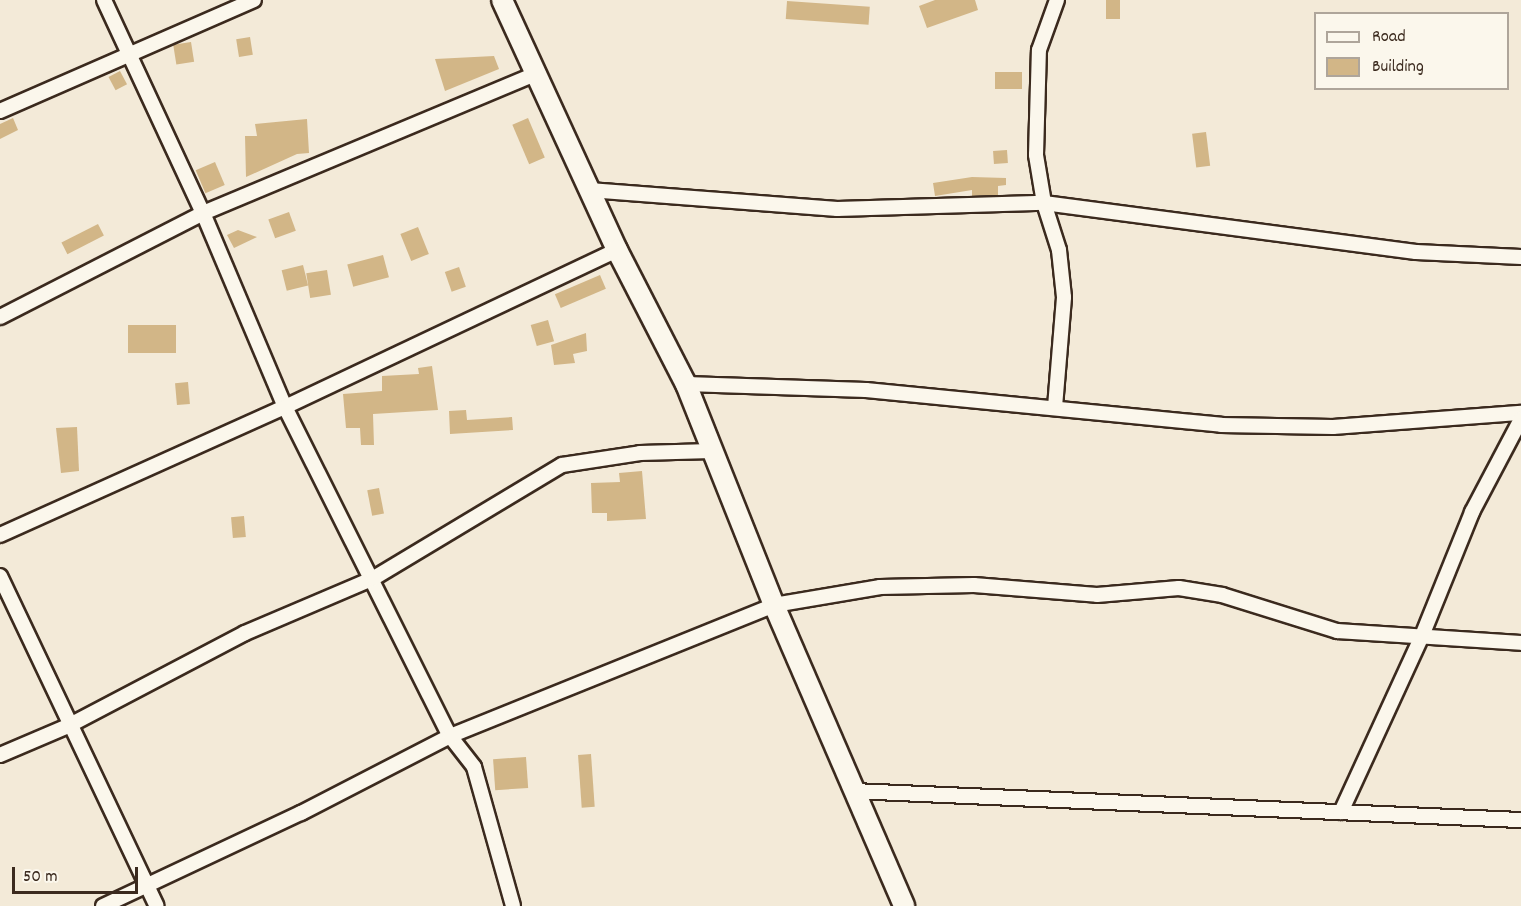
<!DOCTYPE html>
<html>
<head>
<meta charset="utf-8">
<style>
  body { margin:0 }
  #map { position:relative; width:1521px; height:906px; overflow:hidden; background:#f3ead8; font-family:Dekko,sans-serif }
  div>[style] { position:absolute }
  .building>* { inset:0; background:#d2b687; transform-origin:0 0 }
  .roads { filter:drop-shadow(2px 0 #3b2a1e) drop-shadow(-2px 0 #3b2a1e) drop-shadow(0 2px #3b2a1e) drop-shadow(0 -2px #3b2a1e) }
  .street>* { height:14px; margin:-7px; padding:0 7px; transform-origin:7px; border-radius:7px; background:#fbf7ec }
  .secondary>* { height:20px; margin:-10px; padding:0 10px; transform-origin:10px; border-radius:10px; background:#fbf7ec }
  span { translate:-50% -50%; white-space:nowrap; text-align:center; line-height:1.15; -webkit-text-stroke:4.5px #fbf7ec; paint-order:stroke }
  .legend { position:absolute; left:1314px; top:12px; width:195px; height:78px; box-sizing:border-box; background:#fbf7ec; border:2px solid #aea59a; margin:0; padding:8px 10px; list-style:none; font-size:18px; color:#3b2a1e }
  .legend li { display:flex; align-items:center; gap:12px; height:30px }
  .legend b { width:30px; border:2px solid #aea59a }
  .scale { position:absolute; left:12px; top:867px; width:126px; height:27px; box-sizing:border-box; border:3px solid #3b2a1e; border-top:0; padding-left:8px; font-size:18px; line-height:21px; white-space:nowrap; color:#3b2a1e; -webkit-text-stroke:4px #fbf7ec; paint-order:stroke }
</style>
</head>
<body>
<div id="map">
  <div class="building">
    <div style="clip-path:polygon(935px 0,975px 0,978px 10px,927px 28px,919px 6px)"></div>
    <div style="left:1106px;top:0;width:14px;height:19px"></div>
    <div style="left:787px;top:1px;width:83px;height:18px;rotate:4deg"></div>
    <div style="left:250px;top:37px;width:18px;height:14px;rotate:81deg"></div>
    <div style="left:191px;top:42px;width:20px;height:18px;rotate:81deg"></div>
    <div style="clip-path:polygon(494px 56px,499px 69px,445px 91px,435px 59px)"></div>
    <div style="left:120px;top:71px;width:15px;height:13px;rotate:62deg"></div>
    <div style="left:1022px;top:72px;width:17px;height:27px;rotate:90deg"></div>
    <div style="clip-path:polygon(13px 118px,18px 130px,0 139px,0 124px)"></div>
    <div style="left:528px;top:118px;width:43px;height:17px;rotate:67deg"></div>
    <div style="clip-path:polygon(307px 119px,309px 153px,297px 154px,246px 177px,245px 136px,257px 136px,255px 124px)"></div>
    <div style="left:1206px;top:132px;width:34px;height:14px;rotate:83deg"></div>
    <div style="left:1007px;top:150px;width:13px;height:14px;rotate:86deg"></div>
    <div style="left:215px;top:162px;width:25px;height:21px;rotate:67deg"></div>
    <div style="clip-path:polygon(972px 177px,1006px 178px,1006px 185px,998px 186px,998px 195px,972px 196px,972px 190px,935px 196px,933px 183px)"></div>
    <div style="left:289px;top:212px;width:20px;height:22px;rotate:70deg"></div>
    <div style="left:98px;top:224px;width:13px;height:41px;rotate:63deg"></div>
    <div style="left:418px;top:227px;width:29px;height:19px;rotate:68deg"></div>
    <div style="clip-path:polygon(238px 230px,257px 237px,234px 248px,227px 235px)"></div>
    <div style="left:383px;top:255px;width:23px;height:37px;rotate:75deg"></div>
    <div style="left:303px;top:265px;width:21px;height:22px;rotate:76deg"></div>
    <div style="left:459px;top:267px;width:21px;height:15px;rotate:71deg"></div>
    <div style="left:327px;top:270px;width:25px;height:21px;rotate:81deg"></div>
    <div style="left:600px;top:275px;width:15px;height:49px;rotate:67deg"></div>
    <div style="left:548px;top:320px;width:22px;height:18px;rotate:74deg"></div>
    <div style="left:176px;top:325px;width:28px;height:48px;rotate:90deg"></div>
    <div style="clip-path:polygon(586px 333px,587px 351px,573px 354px,575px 363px,554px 365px,551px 345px)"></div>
    <div style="clip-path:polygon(432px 366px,438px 410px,373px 414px,374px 445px,361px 445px,360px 428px,346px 428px,343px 394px,382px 391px,382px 376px,419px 374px,418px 368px)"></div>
    <div style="left:188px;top:382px;width:22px;height:13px;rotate:85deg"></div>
    <div style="clip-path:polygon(466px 410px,467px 420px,512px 417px,513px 430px,450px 434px,449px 411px)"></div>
    <div style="clip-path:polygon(77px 427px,79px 471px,61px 473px,56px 428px)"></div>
    <div style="clip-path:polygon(642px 471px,646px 519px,607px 521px,607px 513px,592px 513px,591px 483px,620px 482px,619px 473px)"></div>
    <div style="left:379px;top:488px;width:26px;height:12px;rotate:79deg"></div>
    <div style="left:244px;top:516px;width:21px;height:13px;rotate:85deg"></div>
    <div style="left:591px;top:754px;width:53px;height:13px;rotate:86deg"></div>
    <div style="left:526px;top:757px;width:31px;height:33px;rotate:86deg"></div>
  </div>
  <div class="roads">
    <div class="street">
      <div style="left:104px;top:0;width:235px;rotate:65.1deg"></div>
      <div style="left:203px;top:213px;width:211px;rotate:67.1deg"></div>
      <div style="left:285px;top:407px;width:368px;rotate:63.4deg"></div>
      <div style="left:450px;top:736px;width:39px;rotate:52deg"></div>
      <div style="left:474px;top:767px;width:144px;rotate:74.3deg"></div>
      <div style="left:0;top:111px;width:277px;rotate:-23.6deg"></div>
      <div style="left:589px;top:190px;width:249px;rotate:4.4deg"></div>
      <div style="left:837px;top:209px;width:207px;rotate:-1.7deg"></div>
      <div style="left:1044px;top:203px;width:375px;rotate:7.5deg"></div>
      <div style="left:1416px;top:252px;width:105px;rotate:2.7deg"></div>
      <div style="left:0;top:317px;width:228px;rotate:-27.1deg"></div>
      <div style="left:203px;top:213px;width:360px;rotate:-22.7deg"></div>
      <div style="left:686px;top:384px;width:180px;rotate:1.9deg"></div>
      <div style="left:866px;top:390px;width:357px;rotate:5.6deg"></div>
      <div style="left:1221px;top:425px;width:112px;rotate:1deg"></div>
      <div style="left:1333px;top:427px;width:189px;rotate:-4.3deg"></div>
      <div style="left:1055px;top:407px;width:110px;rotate:-85.3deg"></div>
      <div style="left:1064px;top:297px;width:47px;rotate:-96.1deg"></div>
      <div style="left:1059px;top:250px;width:49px;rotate:-107.7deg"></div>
      <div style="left:1044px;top:203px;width:49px;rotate:-99.5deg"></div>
      <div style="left:1036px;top:155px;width:105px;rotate:-88.4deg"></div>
      <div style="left:1039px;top:50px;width:53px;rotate:-70.2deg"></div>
      <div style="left:0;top:535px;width:312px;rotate:-24.2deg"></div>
      <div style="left:285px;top:407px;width:367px;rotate:-25.3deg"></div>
      <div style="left:0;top:576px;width:365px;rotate:64.6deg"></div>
      <div style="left:0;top:755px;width:74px;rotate:-23.1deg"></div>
      <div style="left:68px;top:726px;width:200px;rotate:-27.7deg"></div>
      <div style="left:245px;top:633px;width:140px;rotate:-23.1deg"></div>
      <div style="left:374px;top:578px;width:219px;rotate:-31deg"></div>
      <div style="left:562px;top:465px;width:79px;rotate:-8.7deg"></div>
      <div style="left:640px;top:453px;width:72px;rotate:-1.6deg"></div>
      <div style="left:853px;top:791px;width:669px;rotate:2.49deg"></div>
      <div style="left:1341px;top:812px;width:194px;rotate:-65.3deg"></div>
      <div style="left:1422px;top:636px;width:134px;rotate:-68deg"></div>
      <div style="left:1472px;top:512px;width:105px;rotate:-62.2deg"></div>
      <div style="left:103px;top:906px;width:219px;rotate:-25.2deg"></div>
      <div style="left:301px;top:813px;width:168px;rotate:-27.3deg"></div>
      <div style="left:450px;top:736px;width:349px;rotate:-22deg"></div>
      <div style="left:774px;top:605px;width:108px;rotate:-9.6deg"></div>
      <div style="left:880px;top:587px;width:94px;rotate:-1.2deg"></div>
      <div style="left:974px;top:585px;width:123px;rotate:4.6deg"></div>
      <div style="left:1097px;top:595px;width:82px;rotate:-4.9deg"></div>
      <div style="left:1179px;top:588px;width:44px;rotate:9.2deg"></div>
      <div style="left:1222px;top:595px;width:121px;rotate:17.4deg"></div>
      <div style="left:1337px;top:631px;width:184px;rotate:3.7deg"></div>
    </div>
    <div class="secondary">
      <div style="left:502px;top:0;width:275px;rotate:65.3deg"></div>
      <div style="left:617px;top:250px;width:151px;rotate:62.8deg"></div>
      <div style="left:686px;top:384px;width:238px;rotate:68.3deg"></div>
      <div style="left:774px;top:605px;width:328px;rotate:66.6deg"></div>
    </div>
  </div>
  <ul class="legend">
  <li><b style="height:8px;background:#fbf7ec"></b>Road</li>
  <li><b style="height:16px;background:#d2b687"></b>Building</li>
  </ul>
  <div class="scale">50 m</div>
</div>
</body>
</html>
